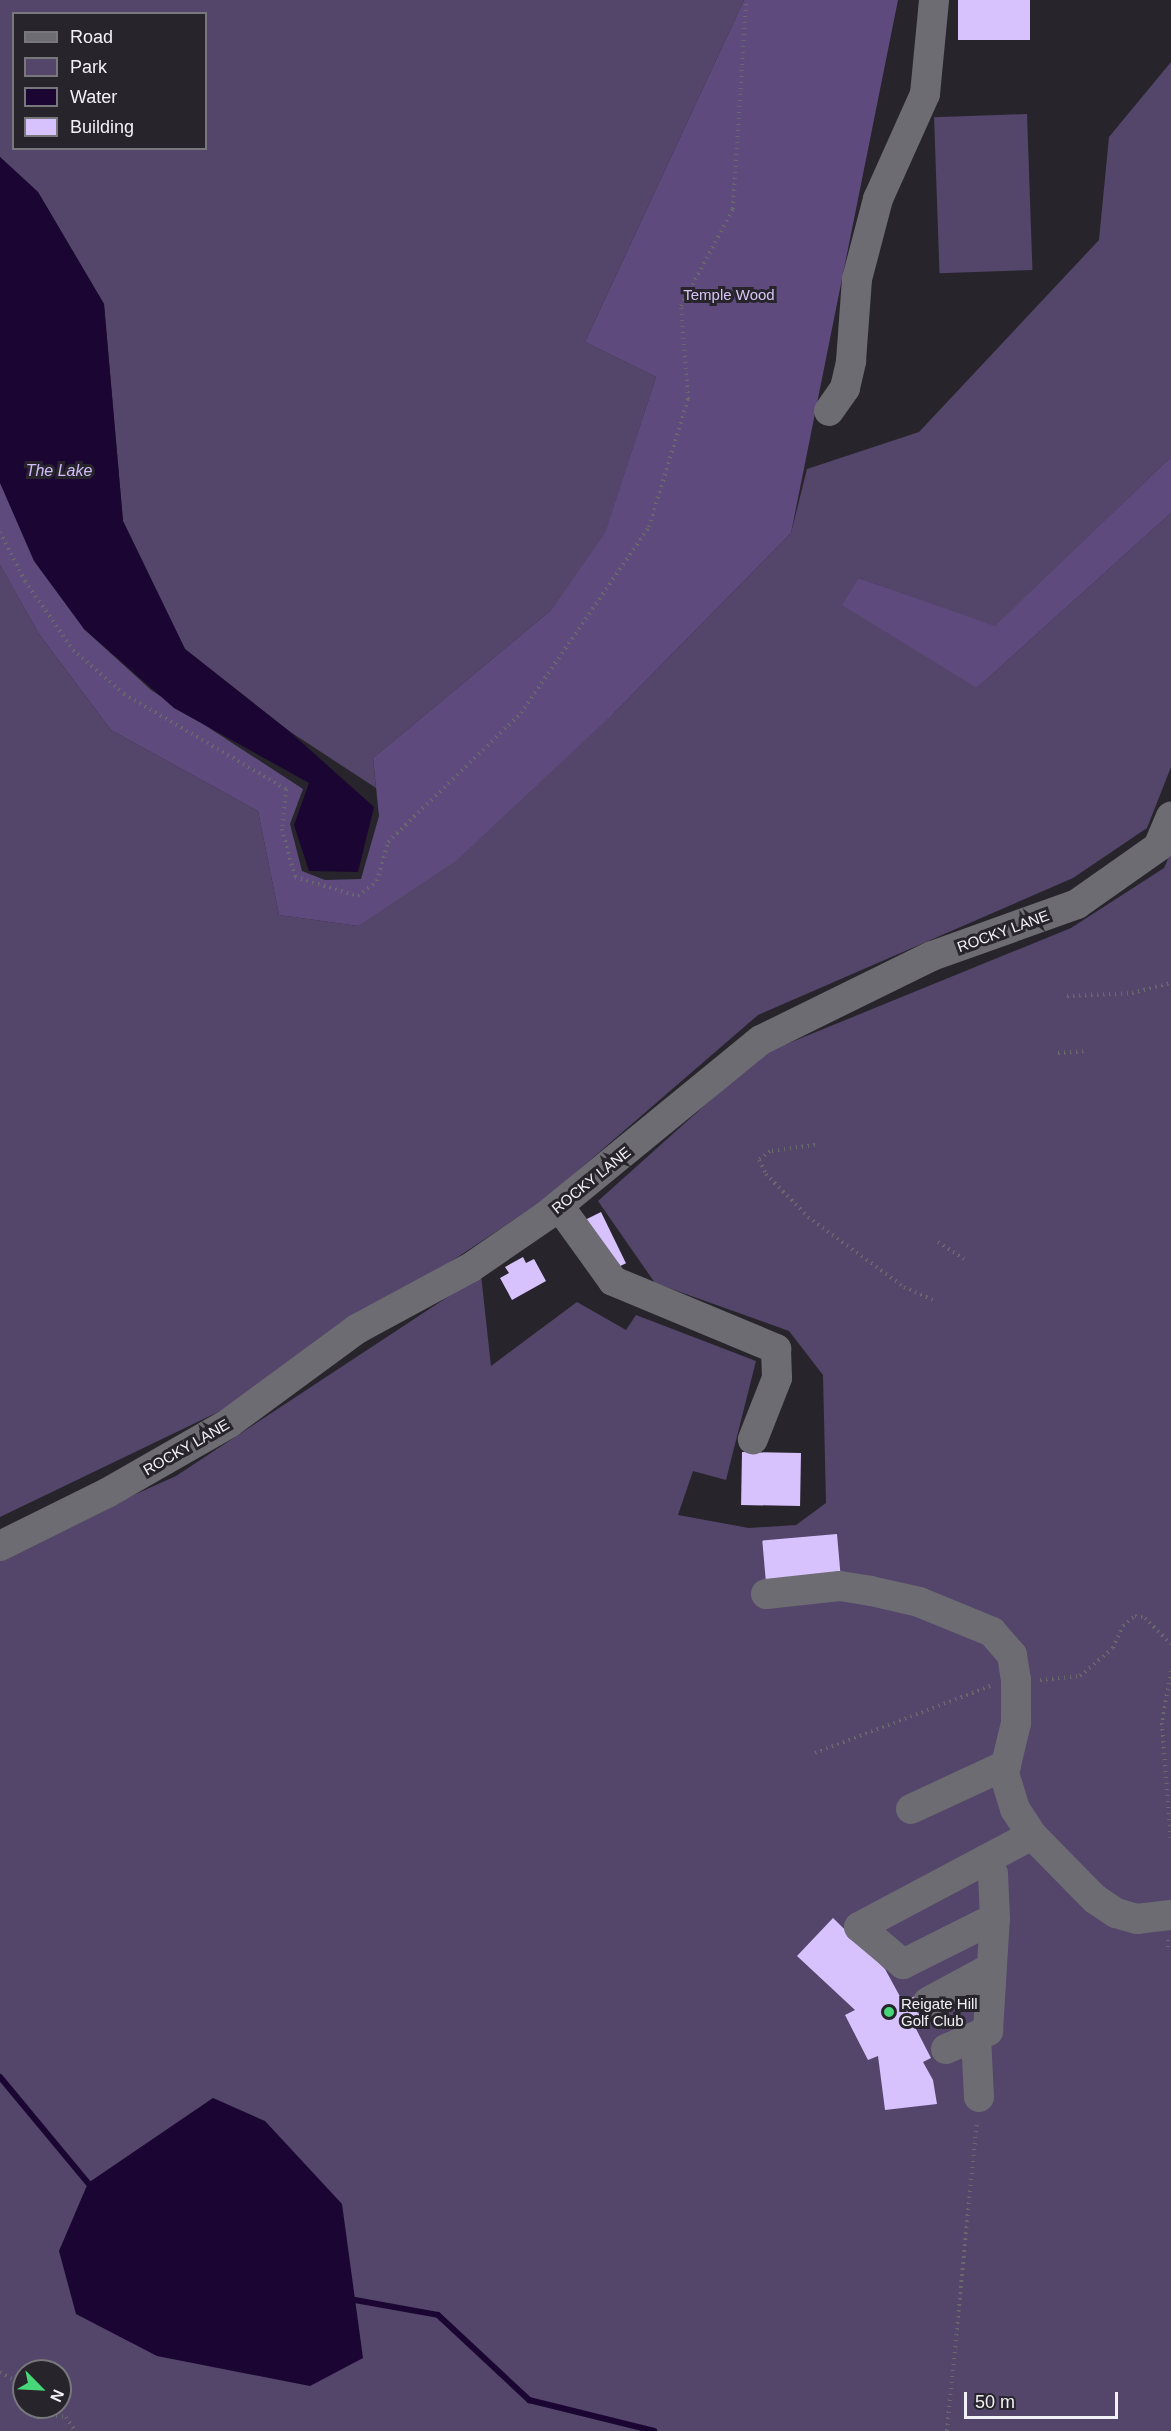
<!DOCTYPE html>
<html>
<head>
<meta charset="utf-8">
<style>
  body { margin:0 }
  #map { position:relative; width:1171px; height:2431px; overflow:hidden; background:#27252b; font-family:Arial,sans-serif }
  div>[style] { position:absolute }
  .green>* { inset:0; background:#53466a; transform-origin:0 0 }
  .forest>* { inset:0; background:#5e4a7d }
  .water>* { inset:0; background:#1b0532 }
  .stream>* { height:6px; margin:-3px; padding:0 3px; transform-origin:3px; border-radius:3px; background:#1b0532 }
  .building>* { inset:0; background:#d7c2fd; transform-origin:0 0 }
  .path>* { height:4px; margin-top:-2px; transform-origin:0; background:repeating-linear-gradient(90deg,#69686d 0 1.5px,transparent 0 6px) }
  .minor>* { height:30px; margin:-15px; padding:0 15px; transform-origin:15px; border-radius:15px; background:#6e6c73 }
  .dots>* { width:16px; height:16px; translate:-50% -50%; box-sizing:border-box; border:3px solid #27252b; border-radius:50% }
  span { translate:-50% -50%; white-space:nowrap; text-align:center; line-height:1.15; -webkit-text-stroke:6px #27252b; paint-order:stroke }
  .park-label { font-size:15px; color:#d6c5f5 }
  .street-label { font-size:15px; color:#f2f1f5 }
  .poi-label { font-size:15px; color:#f2f1f5 }
  .left { translate:0 -50%; text-align:left }
  .water-label { font-size:16px; color:#d3bcfc; font-style:italic }
  .legend { position:absolute; left:12px; top:12px; width:195px; height:138px; box-sizing:border-box; background:#27252b; border:2px solid #78777c; margin:0; padding:8px 10px; list-style:none; font-size:18px; color:#f2f1f5 }
  .legend li { display:flex; align-items:center; gap:12px; height:30px }
  .legend b { width:30px; border:2px solid #78777c }
  .north { position:absolute; left:12px; top:2359px; width:60px; height:60px; box-sizing:border-box; background:#27252b; border:2px solid #78777c; border-radius:50%; rotate:114deg; font-size:16px; font-weight:700; line-height:24px; text-align:center; color:#f2f1f5 }
  .north::after { content:''; display:block; margin:auto; width:21px; height:27px; background:#48d778; clip-path:polygon(50% 0,100% 100%,50% 72%,0 100%) }
  .scale { position:absolute; left:964px; top:2392px; width:154px; height:27px; box-sizing:border-box; border:3px solid #f2f1f5; border-top:0; padding-left:8px; font-size:18px; line-height:21px; white-space:nowrap; color:#f2f1f5; -webkit-text-stroke:4px #27252b; paint-order:stroke }
</style>
</head>
<body>
<div id="map">
  <div class="green">
    <div style="clip-path:polygon(evenodd,0 0,744px 0,585px 342px,656px 377px,605px 534px,550px 611px,373px 758px,376px 788px,289px 731px,185px 649px,123px 521px,104px 304px,38px 192px,0 157px,0 0,14px 14px,206px 14px,206px 148px,14px 148px,14px 14px)"></div>
    <div style="clip-path:polygon(1171px 62px,1171px 457px,995px 627px,859px 578px,977px 688px,1171px 513px,1171px 767px,1147px 828px,1073px 878px,758px 1015px,545px 1199px,241px 1401px,0 1517px,0 565px,39px 634px,111px 730px,258px 811px,279px 915px,358px 926px,615px 712px,791px 533px,807px 469px,919px 432px,1099px 240px,1109px 137px)"></div>
    <div style="left:1027px;top:114px;width:156px;height:93px;rotate:88deg"></div>
    <div style="clip-path:polygon(evenodd,1171px 852px,1171px 2431px,0 2431px,0 1555px,176px 1476px,481px 1275px,491px 1366px,577px 1302px,626px 1330px,636px 1315px,756px 1361px,726px 1480px,693px 1471px,678px 1515px,749px 1528px,796px 1525px,826px 1503px,823px 1375px,789px 1331px,655px 1283px,598px 1201px,762px 1054px,1071px 928px,1164px 868px,1171px 852px,24px 2371px,60px 2371px,60px 2407px,24px 2407px,24px 2371px)"></div>
  </div>
  <div class="forest">
    <div style="clip-path:polygon(744px 0,898px 0,791px 533px,615px 712px,457px 860px,358px 926px,279px 915px,258px 811px,111px 730px,39px 634px,0 565px,0 483px,84px 629px,151px 690px,303px 789px,290px 824px,302px 871px,325px 880px,361px 879px,379px 816px,373px 758px,550px 611px,605px 533px,656px 377px,585px 342px)"></div>
    <div style="clip-path:polygon(1171px 457px,1171px 513px,977px 688px,842px 605px,859px 578px,995px 626px)"></div>
  </div>
  <div class="water">
    <div style="clip-path:polygon(0 157px,38px 192px,104px 304px,123px 521px,185px 649px,289px 731px,374px 807px,358px 872px,309px 871px,294px 825px,309px 783px,174px 708px,84px 629px,34px 561px,0 483px)"></div>
    <div style="clip-path:polygon(213px 2098px,265px 2121px,342px 2204px,363px 2358px,310px 2386px,157px 2356px,76px 2314px,59px 2251px,88px 2183px)"></div>
  </div>
  <div class="stream">
    <div style="left:0;top:2077px;width:138px;rotate:50.3deg"></div>
    <div style="left:355px;top:2300px;width:84px;rotate:10.2deg"></div>
    <div style="left:438px;top:2315px;width:125px;rotate:43deg"></div>
    <div style="left:529px;top:2400px;width:129px;rotate:13.9deg"></div>
  </div>
  <div class="building">
    <div style="left:958px;top:0;width:72px;height:40px"></div>
    <div style="left:601px;top:1212px;width:57px;height:18px;rotate:64deg"></div>
    <div style="clip-path:polygon(523px 1257px,526px 1263px,534px 1259px,546px 1281px,512px 1300px,500px 1278px,509px 1273px,505px 1267px)"></div>
    <div style="left:742px;top:1452px;width:59px;height:53px;rotate:1deg"></div>
    <div style="left:837px;top:1534px;width:44px;height:75px;rotate:85deg"></div>
    <div style="clip-path:polygon(833px 1918px,885px 1969px,903px 2002px,919px 1994px,928px 2014px,913px 2023px,931px 2058px,923px 2062px,933px 2080px,937px 2104px,885px 2110px,878px 2056px,868px 2060px,845px 2015px,855px 2010px,797px 1956px)"></div>
  </div>
  <div class="path">
    <div style="left:0;top:532px;width:55px;rotate:63deg"></div>
    <div style="left:25px;top:581px;width:84px;rotate:55.2deg"></div>
    <div style="left:73px;top:650px;width:67px;rotate:40.8deg"></div>
    <div style="left:124px;top:694px;width:188px;rotate:30.4deg"></div>
    <div style="left:286px;top:789px;width:40px;rotate:95.7deg"></div>
    <div style="left:282px;top:829px;width:50px;rotate:74.8deg"></div>
    <div style="left:295px;top:877px;width:66px;rotate:16.8deg"></div>
    <div style="left:358px;top:896px;width:24px;rotate:-38deg"></div>
    <div style="left:377px;top:881px;width:41px;rotate:-74.2deg"></div>
    <div style="left:388px;top:842px;width:185px;rotate:-44.1deg"></div>
    <div style="left:521px;top:713px;width:226px;rotate:-55.5deg"></div>
    <div style="left:649px;top:527px;width:134px;rotate:-73.1deg"></div>
    <div style="left:688px;top:399px;width:93px;rotate:-94.3deg"></div>
    <div style="left:681px;top:306px;width:110px;rotate:-61.8deg"></div>
    <div style="left:733px;top:209px;width:209px;rotate:-86.4deg"></div>
    <div style="left:1067px;top:996px;width:65px;rotate:-2.6deg"></div>
    <div style="left:1132px;top:993px;width:40px;rotate:-14.4deg"></div>
    <div style="left:1058px;top:1053px;width:27px;rotate:-4deg"></div>
    <div style="left:815px;top:1145px;width:45px;rotate:172.4deg"></div>
    <div style="left:770px;top:1151px;width:14px;rotate:141deg"></div>
    <div style="left:759px;top:1160px;width:16px;rotate:63deg"></div>
    <div style="left:766px;top:1174px;width:60px;rotate:45.7deg"></div>
    <div style="left:808px;top:1217px;width:119px;rotate:36.1deg"></div>
    <div style="left:904px;top:1287px;width:34px;rotate:24deg"></div>
    <div style="left:938px;top:1242px;width:31px;rotate:33deg"></div>
    <div style="left:1171px;top:1671px;width:53px;rotate:99.8deg"></div>
    <div style="left:1162px;top:1723px;width:119px;rotate:85.7deg"></div>
    <div style="left:1040px;top:1680px;width:40px;rotate:-5.7deg"></div>
    <div style="left:1080px;top:1676px;width:43px;rotate:-40.3deg"></div>
    <div style="left:1113px;top:1648px;width:24px;rotate:-66deg"></div>
    <div style="left:1123px;top:1626px;width:16px;rotate:-40deg"></div>
    <div style="left:1135px;top:1616px;width:10px;rotate:11deg"></div>
    <div style="left:1145px;top:1618px;width:37px;rotate:45deg"></div>
    <div style="left:815px;top:1753px;width:191px;rotate:-20.9deg"></div>
    <div style="left:1168px;top:1940px;width:12px;rotate:90deg"></div>
    <div style="left:0;top:2372px;width:20px;rotate:30deg"></div>
    <div style="left:17px;top:2382px;width:16px;rotate:63deg"></div>
    <div style="left:25px;top:2407px;width:6px;rotate:81deg"></div>
    <div style="left:26px;top:2413px;width:40px;rotate:5.7deg"></div>
    <div style="left:66px;top:2417px;width:17px;rotate:57deg"></div>
    <div style="left:947px;top:2431px;width:311px;rotate:-84.5deg"></div>
  </div>
  <div class="minor">
    <div style="left:829px;top:411px;width:28px;rotate:-55deg"></div>
    <div style="left:845px;top:388px;width:28px;rotate:-77deg"></div>
    <div style="left:851px;top:361px;width:82px;rotate:-85.8deg"></div>
    <div style="left:857px;top:279px;width:83px;rotate:-75.3deg"></div>
    <div style="left:878px;top:199px;width:115px;rotate:-65.9deg"></div>
    <div style="left:925px;top:94px;width:94px;rotate:-84.5deg"></div>
    <div style="left:559px;top:1206px;width:92px;rotate:54.2deg"></div>
    <div style="left:613px;top:1281px;width:177px;rotate:22.6deg"></div>
    <div style="left:776px;top:1349px;width:29px;rotate:88deg"></div>
    <div style="left:777px;top:1378px;width:66px;rotate:111.5deg"></div>
    <div style="left:0;top:1546px;width:119px;rotate:-26.4deg"></div>
    <div style="left:107px;top:1493px;width:141px;rotate:-29.8deg"></div>
    <div style="left:229px;top:1423px;width:159px;rotate:-36.3deg"></div>
    <div style="left:357px;top:1329px;width:128px;rotate:-28.4deg"></div>
    <div style="left:470px;top:1268px;width:93px;rotate:-34.5deg"></div>
    <div style="left:547px;top:1215px;width:276px;rotate:-39.3deg"></div>
    <div style="left:761px;top:1040px;width:191px;rotate:-26.2deg"></div>
    <div style="left:932px;top:956px;width:154px;rotate:-19.7deg"></div>
    <div style="left:1077px;top:904px;width:99px;rotate:-35.1deg"></div>
    <div style="left:1158px;top:847px;width:33px;rotate:-67deg"></div>
    <div style="left:766px;top:1594px;width:74px;rotate:-6.2deg"></div>
    <div style="left:840px;top:1586px;width:31px;rotate:9deg"></div>
    <div style="left:871px;top:1591px;width:49px;rotate:12.9deg"></div>
    <div style="left:919px;top:1602px;width:79px;rotate:22.3deg"></div>
    <div style="left:992px;top:1632px;width:30px;rotate:49deg"></div>
    <div style="left:1012px;top:1655px;width:25px;rotate:81deg"></div>
    <div style="left:1016px;top:1680px;width:43px;rotate:90deg"></div>
    <div style="left:1016px;top:1723px;width:51px;rotate:103.5deg"></div>
    <div style="left:1004px;top:1773px;width:38px;rotate:73deg"></div>
    <div style="left:1015px;top:1809px;width:31px;rotate:57deg"></div>
    <div style="left:1032px;top:1835px;width:90px;rotate:45.5deg"></div>
    <div style="left:1095px;top:1899px;width:25px;rotate:34deg"></div>
    <div style="left:1116px;top:1913px;width:22px;rotate:16deg"></div>
    <div style="left:1137px;top:1919px;width:34px;rotate:-7deg"></div>
    <div style="left:911px;top:1809px;width:105px;rotate:-24.9deg"></div>
    <div style="left:995px;top:1918px;width:103px;rotate:153.4deg"></div>
    <div style="left:903px;top:1964px;width:57px;rotate:-139.9deg"></div>
    <div style="left:859px;top:1927px;width:196px;rotate:-28deg"></div>
    <div style="left:928px;top:2002px;width:72px;rotate:-28.4deg"></div>
    <div style="left:976px;top:2036px;width:61px;rotate:87.2deg"></div>
    <div style="left:946px;top:2049px;width:46px;rotate:-23.2deg"></div>
    <div style="left:988px;top:2031px;width:113px;rotate:-86.5deg"></div>
    <div style="left:995px;top:1918px;width:44px;rotate:-92.6deg"></div>
    <div style="left:993px;top:1874px;width:16px;rotate:-117deg"></div>
  </div>
  <div class="dots">
    <div style="left:889px;top:2012px;background:#48d778"></div>
  </div>
  <div class="park-label">
    <span style="left:729px;top:295px">Temple Wood</span>
  </div>
  <div class="street-label">
    <span style="left:1003px;top:931px;rotate:-20deg">ROCKY LANE</span>
    <span style="left:591px;top:1180px;rotate:-39deg">ROCKY LANE</span>
    <span style="left:186px;top:1447px;rotate:-30deg">ROCKY LANE</span>
  </div>
  <div class="poi-label">
    <span class="left" style="left:901px;top:2012px">Reigate Hill<br>Golf Club</span>
  </div>
  <div class="water-label">
    <span style="left:59px;top:471px">The Lake</span>
  </div>
  <ul class="legend">
  <li><b style="height:8px;background:#6e6c73"></b>Road</li>
  <li><b style="height:16px;background:#53466a"></b>Park</li>
  <li><b style="height:16px;background:#1b0532"></b>Water</li>
  <li><b style="height:16px;background:#d7c2fd"></b>Building</li>
  </ul>
  <div class="north">N</div>
  <div class="scale">50 m</div>
</div>
</body>
</html>
